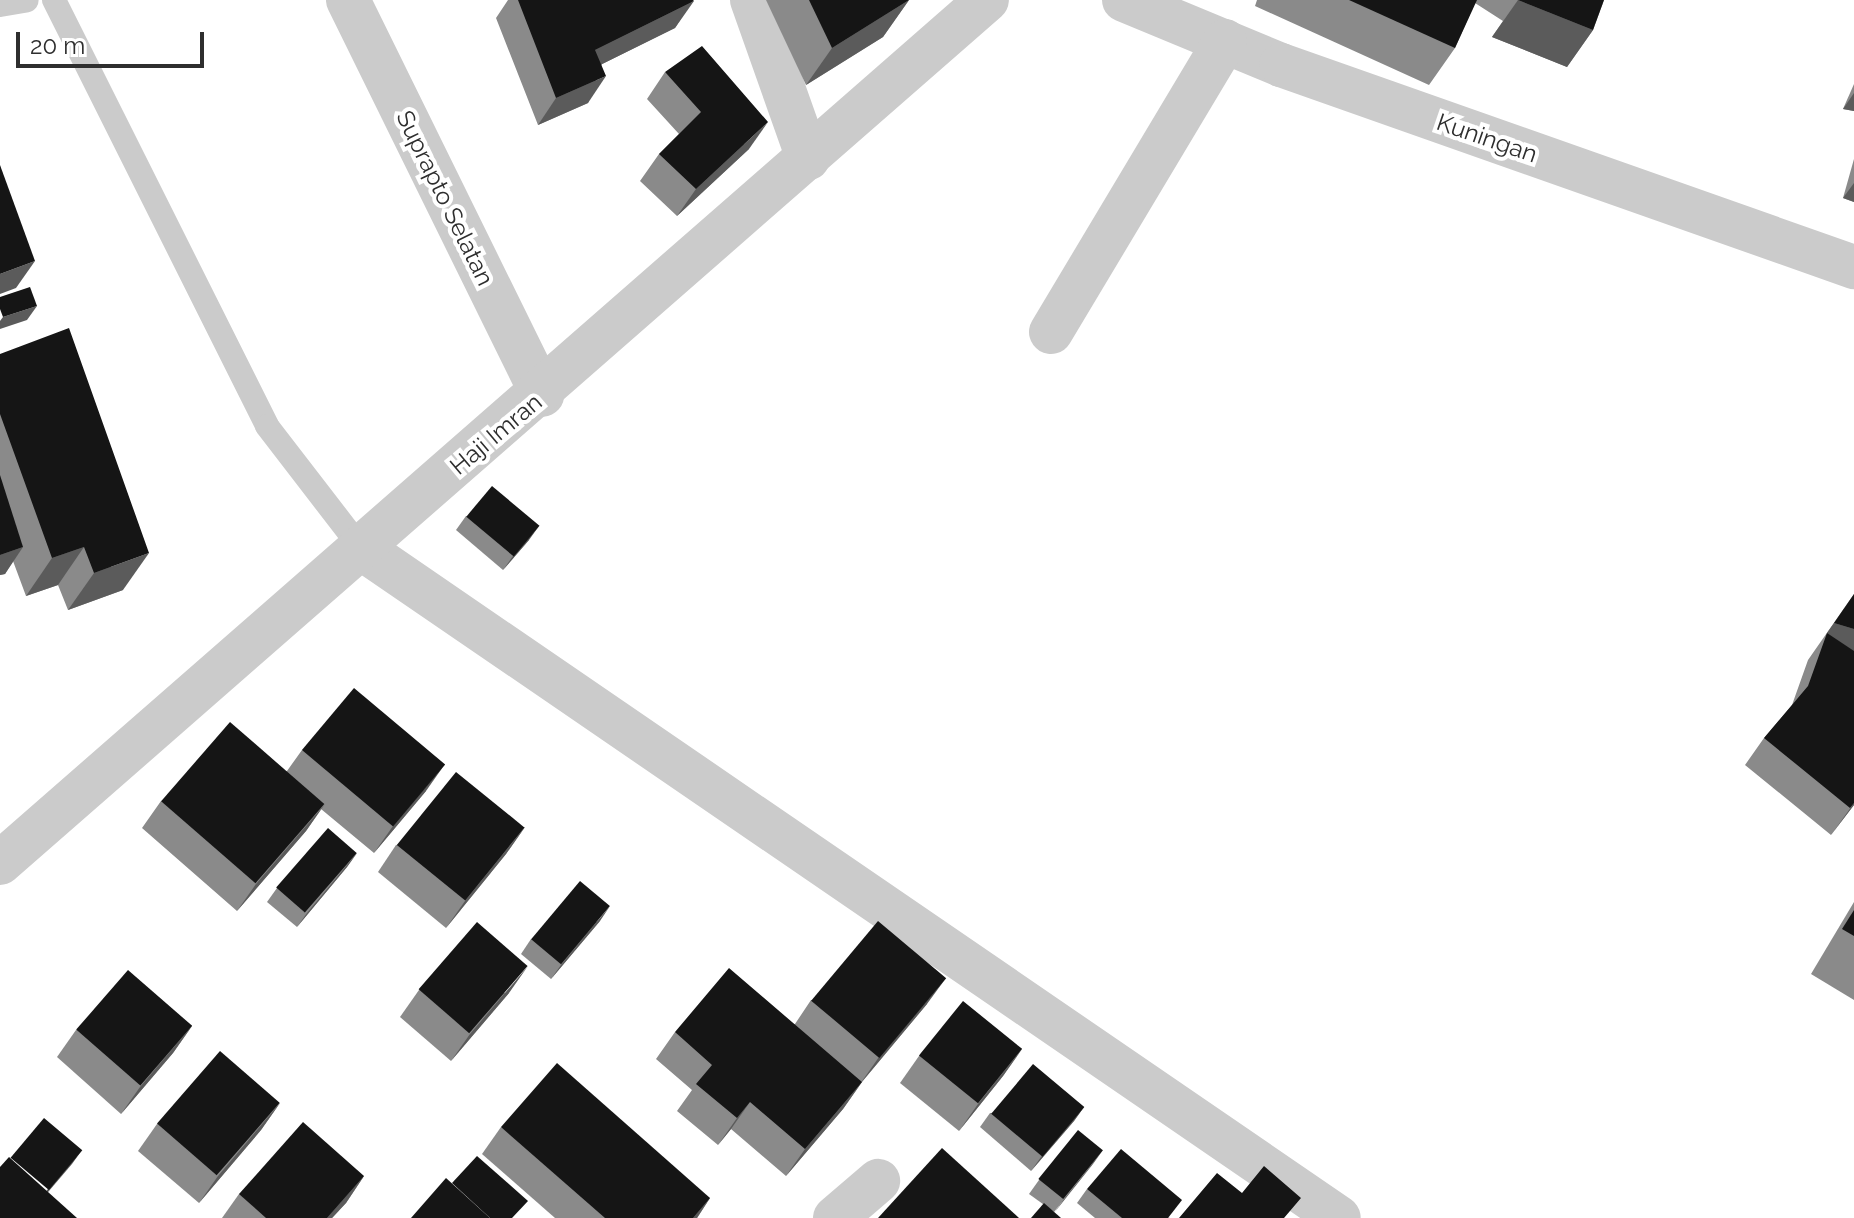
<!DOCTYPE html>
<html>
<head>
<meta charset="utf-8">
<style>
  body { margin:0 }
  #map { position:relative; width:1854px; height:1218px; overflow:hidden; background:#fff; font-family:Raleway,sans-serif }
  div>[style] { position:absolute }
  .service>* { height:24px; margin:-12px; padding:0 12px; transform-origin:12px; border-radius:12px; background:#cbcbcb }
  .minor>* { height:44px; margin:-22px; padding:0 22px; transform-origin:22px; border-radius:22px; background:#cbcbcb }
  .tertiary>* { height:44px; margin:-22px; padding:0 22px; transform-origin:22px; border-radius:22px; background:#cbcbcb }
  .wall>* { inset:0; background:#8a8a8a }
  .shaded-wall>* { inset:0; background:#5b5b5b }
  .building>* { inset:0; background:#151515; transform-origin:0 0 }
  span { translate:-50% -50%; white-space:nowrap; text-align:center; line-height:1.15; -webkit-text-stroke:8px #fff; paint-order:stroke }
  .street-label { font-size:24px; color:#2e2e2e }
  .scale { position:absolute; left:16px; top:32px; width:188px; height:36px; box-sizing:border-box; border:4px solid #2e2e2e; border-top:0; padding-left:10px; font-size:24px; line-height:28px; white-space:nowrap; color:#2e2e2e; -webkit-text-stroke:6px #fff; paint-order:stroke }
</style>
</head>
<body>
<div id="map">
  <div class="service">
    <div style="left:54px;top:0;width:476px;rotate:63.4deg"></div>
    <div style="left:267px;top:426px;width:154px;rotate:52.4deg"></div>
    <div style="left:0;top:5px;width:27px;rotate:-10deg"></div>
  </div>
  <div class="minor">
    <div style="left:348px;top:0;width:440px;rotate:63.8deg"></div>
    <div style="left:752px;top:0;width:168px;rotate:70.5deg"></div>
    <div style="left:1124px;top:0;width:170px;rotate:22.5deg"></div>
    <div style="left:1281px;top:65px;width:608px;rotate:19.42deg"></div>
    <div style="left:1051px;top:332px;width:339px;rotate:-59.1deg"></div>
    <div style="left:361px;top:548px;width:1185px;rotate:34.41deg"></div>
    <div style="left:835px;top:1218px;width:57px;rotate:-40.7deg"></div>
  </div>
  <div class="tertiary">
    <div style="left:0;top:863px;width:1311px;rotate:-41.17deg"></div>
  </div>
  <div class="wall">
    <div style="clip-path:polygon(508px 0,693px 0,675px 28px,602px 64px,588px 103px,538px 125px,496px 18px)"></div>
    <div style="clip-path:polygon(766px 0,909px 0,883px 37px,806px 85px)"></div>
    <div style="clip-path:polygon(1257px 0,1604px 0,1593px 30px,1567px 67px,1492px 37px,1503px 21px,1475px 3px,1455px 48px,1429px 85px,1255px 6px)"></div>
    <div style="clip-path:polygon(665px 72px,749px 149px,677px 216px,640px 181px,659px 154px,679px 134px,647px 99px)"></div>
    <div style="clip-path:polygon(1854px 84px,1854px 111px,1843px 109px)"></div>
    <div style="clip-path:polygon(1854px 159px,1854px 202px,1843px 198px)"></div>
    <div style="clip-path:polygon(0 354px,123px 590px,68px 610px,58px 585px,26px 596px,13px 561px,5px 574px,0 575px)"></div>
    <div style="clip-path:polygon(466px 516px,529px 540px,503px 570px,456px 530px)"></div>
    <div style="clip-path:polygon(1854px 594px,1854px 805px,1831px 835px,1745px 765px,1764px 738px,1792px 705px,1808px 660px)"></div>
    <div style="clip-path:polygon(302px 750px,426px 791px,374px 853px,321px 809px,306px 831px,237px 911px,142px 828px,161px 801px,287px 771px)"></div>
    <div style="clip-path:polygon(525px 827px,506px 854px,446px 928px,378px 872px,396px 845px)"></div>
    <div style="clip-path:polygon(357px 853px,347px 867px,297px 927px,267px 902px,277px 888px)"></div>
    <div style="clip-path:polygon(1854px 902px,1854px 1000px,1811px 974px)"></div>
    <div style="clip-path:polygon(600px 921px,551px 979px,521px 954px,531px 939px)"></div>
    <div style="clip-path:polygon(419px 990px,509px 993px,451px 1061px,400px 1017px)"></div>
    <div style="clip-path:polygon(811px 1000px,927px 1004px,862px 1082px,843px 1109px,786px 1176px,731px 1129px,718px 1145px,677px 1111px,692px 1090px,656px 1059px,675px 1032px,795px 1024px)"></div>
    <div style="clip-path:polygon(192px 1026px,173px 1053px,121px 1114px,57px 1057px,76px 1030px)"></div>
    <div style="clip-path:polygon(1022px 1049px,1003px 1076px,959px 1131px,900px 1083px,919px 1056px)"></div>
    <div style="clip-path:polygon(280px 1103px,261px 1130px,199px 1203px,138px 1151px,157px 1124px)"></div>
    <div style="clip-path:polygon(1084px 1107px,1074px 1121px,1031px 1171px,980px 1127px,990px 1113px)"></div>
    <div style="clip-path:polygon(501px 1127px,710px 1198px,697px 1218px,555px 1218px,482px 1154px)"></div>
    <div style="clip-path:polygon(1103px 1150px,1054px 1212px,1029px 1194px,1039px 1180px)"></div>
    <div style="clip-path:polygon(364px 1176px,346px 1203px,332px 1218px,222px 1218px,239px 1194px)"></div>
    <div style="clip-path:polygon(1087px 1189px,1170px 1218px,1095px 1218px,1077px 1203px)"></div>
  </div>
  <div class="shaded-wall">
    <div style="clip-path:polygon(909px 0,883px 37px,806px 85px,832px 48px)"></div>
    <div style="clip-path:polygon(1518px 0,1593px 30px,1567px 67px,1492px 37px)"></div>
    <div style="clip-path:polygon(694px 1px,675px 28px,576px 77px,595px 50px)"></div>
    <div style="clip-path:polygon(606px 76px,588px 103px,538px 125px,556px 98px)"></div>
    <div style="clip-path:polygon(1854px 93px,1854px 111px,1843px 109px)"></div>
    <div style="clip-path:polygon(768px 122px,749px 149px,677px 216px,696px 189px)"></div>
    <div style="clip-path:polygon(1854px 183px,1854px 202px,1843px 198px)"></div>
    <div style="clip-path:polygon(35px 261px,16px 288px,0 294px,0 274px)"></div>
    <div style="clip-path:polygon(37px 306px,27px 320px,0 329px,0 321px,3px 317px)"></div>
    <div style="clip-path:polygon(539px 526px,529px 540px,503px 570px,513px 556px)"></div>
    <div style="clip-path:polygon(23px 547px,5px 574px,0 575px,0 555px)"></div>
    <div style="clip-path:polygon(84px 547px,58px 585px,26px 596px,52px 558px)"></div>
    <div style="clip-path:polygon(149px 553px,123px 590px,68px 610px,94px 573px)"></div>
    <div style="clip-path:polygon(1834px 623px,1854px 629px,1854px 675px,1827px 633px)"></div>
    <div style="clip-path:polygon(445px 764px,426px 791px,374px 853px,393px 826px)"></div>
    <div style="clip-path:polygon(1854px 803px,1854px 805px,1831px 835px)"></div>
    <div style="clip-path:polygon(325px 804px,306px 831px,237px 911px,256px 884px)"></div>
    <div style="clip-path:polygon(525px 827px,506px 854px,446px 928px,465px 901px)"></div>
    <div style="clip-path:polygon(357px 853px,347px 867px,297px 927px,307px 913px)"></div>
    <div style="clip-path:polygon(610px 906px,600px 921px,551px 979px,561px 965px)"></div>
    <div style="clip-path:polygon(528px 966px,509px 993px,451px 1061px,470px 1034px)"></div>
    <div style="clip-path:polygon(946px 978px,927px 1004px,860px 1084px,879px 1057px)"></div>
    <div style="clip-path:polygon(192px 1026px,173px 1053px,121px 1114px,140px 1087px)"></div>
    <div style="clip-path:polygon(1022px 1049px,1003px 1076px,959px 1131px,978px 1104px)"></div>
    <div style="clip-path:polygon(862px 1082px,843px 1109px,786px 1176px,805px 1149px)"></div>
    <div style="clip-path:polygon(750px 1102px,731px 1129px,718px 1145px,737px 1118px)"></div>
    <div style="clip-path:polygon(280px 1103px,261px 1130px,199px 1203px,218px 1176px)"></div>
    <div style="clip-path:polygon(1084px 1107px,1074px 1121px,1031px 1171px,1041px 1157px)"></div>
    <div style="clip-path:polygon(82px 1150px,72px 1164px,31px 1212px,41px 1197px)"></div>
    <div style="clip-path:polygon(1103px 1150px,1093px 1164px,1054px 1213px,1064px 1199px)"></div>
    <div style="clip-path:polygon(364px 1176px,346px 1203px,332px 1218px,327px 1218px)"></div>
    <div style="clip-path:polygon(710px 1198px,697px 1218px,693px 1218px)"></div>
  </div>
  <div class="building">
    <div style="clip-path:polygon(518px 0,693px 0,694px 1px,595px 50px,606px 76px,556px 98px)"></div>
    <div style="clip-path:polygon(809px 0,909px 0,832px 48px)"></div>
    <div style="clip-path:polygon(1349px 0,1477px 0,1455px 48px)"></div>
    <div style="clip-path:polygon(1518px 0,1604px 0,1593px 30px)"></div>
    <div style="clip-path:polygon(702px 46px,768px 122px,696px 189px,659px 154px,701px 112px,665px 72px)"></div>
    <div style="clip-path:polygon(0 165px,35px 261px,0 274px)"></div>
    <div style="clip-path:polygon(30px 287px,37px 306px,3px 317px,0 309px,0 297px)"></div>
    <div style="clip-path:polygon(69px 328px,149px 553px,94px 573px,84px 547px,52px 558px,0 414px,0 354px)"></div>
    <div style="clip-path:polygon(0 475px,23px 547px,0 555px)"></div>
    <div style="left:492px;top:486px;width:62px;height:40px;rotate:40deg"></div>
    <div style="clip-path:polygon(1854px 594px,1854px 629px,1834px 623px)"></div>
    <div style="clip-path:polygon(1827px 633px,1854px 651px,1854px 803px,1850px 808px,1764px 738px,1808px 686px)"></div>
    <div style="left:354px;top:688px;width:119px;height:81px;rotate:40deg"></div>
    <div style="left:230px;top:722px;width:125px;height:105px;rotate:41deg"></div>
    <div style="left:456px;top:772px;width:88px;height:94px;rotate:39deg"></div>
    <div style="left:328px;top:828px;width:38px;height:79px;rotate:41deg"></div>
    <div style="left:580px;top:881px;width:39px;height:76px;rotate:40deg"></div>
    <div style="clip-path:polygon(1854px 910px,1854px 936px,1842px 929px)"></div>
    <div style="left:878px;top:921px;width:89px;height:104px;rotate:40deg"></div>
    <div style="left:477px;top:922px;width:67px;height:89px;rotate:41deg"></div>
    <div style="clip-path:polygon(729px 968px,862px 1082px,805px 1149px,750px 1102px,737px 1118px,696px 1084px,712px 1065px,675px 1032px)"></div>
    <div style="left:128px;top:970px;width:85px;height:79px;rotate:41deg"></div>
    <div style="left:963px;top:1001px;width:76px;height:70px;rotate:39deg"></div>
    <div style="left:220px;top:1051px;width:79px;height:96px;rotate:41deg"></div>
    <div style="clip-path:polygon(557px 1063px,710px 1198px,693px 1218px,605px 1218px,501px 1127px)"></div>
    <div style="left:1033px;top:1064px;width:67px;height:65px;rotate:40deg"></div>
    <div style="left:44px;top:1118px;width:50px;height:52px;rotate:40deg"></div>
    <div style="clip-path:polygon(303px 1122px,364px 1176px,327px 1218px,266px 1218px,239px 1194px)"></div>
    <div style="left:1078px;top:1130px;width:32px;height:63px;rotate:39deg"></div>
    <div style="clip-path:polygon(942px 1148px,1019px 1218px,878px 1218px)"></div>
    <div style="clip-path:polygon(1121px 1149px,1182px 1200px,1168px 1218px,1122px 1218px,1087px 1189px)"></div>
    <div style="clip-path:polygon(477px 1156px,528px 1201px,512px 1218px,490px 1218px,452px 1183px)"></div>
    <div style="clip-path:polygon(9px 1157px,77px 1218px,0 1218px,0 1167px)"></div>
    <div style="clip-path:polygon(1264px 1166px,1301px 1198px,1284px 1218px,1179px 1218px,1217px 1173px,1242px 1193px)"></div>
    <div style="clip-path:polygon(446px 1178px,490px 1218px,411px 1218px)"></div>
    <div style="clip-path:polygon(1044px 1203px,1061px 1218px,1031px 1218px)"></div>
  </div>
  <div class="street-label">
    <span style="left:1487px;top:138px;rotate:19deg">Kuningan</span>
    <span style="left:445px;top:198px;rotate:64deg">Suprapto Selatan</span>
    <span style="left:496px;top:434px;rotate:-40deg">Haji Imran</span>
  </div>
  <div class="scale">20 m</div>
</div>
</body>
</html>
